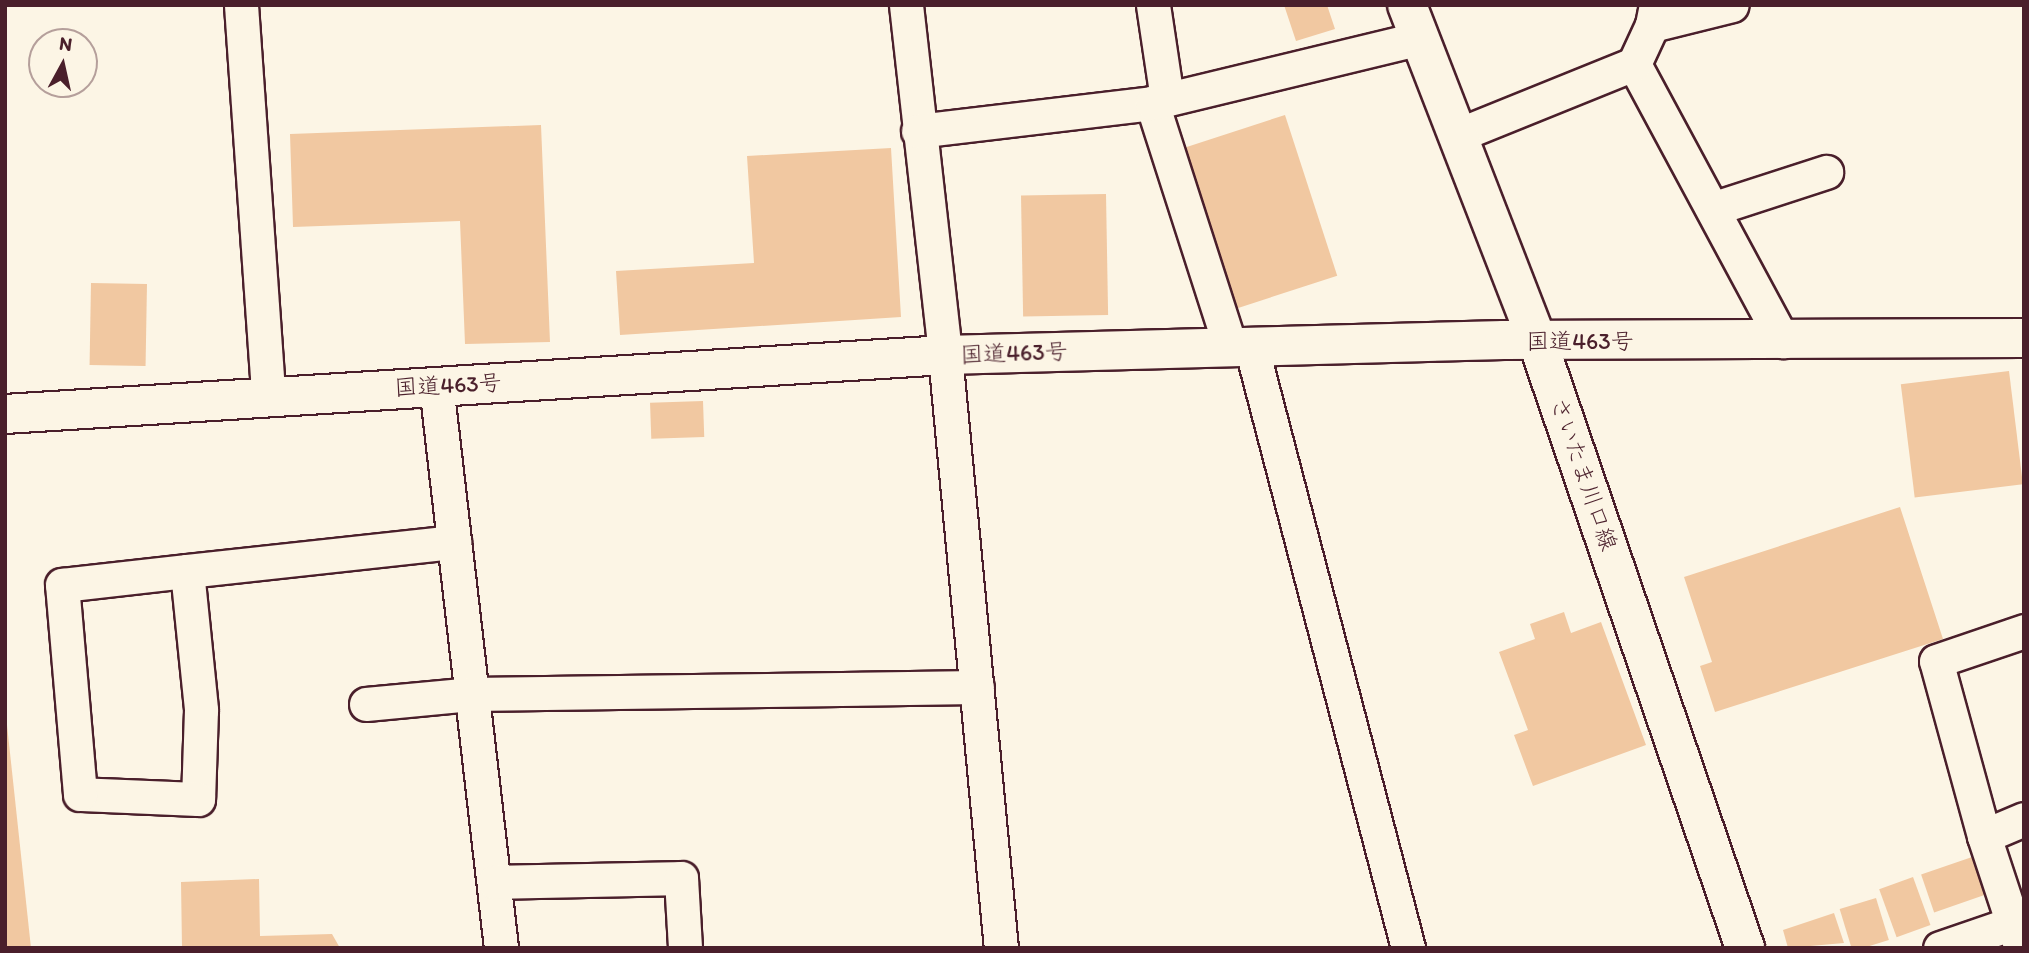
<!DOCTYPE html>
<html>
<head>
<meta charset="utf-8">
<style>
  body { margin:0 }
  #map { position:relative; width:2029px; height:953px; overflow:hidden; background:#fcf5e5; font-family:Itim,"Klee One",sans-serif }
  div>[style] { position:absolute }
  .building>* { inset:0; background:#f1c8a1; transform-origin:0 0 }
  .roads { filter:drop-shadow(2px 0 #4a1f2b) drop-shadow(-2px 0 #4a1f2b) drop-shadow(0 2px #4a1f2b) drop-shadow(0 -2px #4a1f2b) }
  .street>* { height:33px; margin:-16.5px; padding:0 16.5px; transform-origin:16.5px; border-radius:16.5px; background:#fcf5e5 }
  .primary>* { height:38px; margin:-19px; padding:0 19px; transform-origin:19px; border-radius:19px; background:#fcf5e5 }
  .highway>* { height:38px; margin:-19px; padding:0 19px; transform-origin:19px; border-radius:19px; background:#fcf5e5 }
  span { translate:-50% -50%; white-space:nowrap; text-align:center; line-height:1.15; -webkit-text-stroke:5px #fcf5e5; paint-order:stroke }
  .street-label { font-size:23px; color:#4a1f2b }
  .frame { position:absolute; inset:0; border:7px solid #4a1f2b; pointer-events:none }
  .north { position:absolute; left:28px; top:28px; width:70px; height:70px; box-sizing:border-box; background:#fcf5e5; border:2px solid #b59f9b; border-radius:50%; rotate:8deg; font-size:19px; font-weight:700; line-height:28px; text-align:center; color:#4a1f2b }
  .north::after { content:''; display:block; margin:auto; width:24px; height:32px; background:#4a1f2b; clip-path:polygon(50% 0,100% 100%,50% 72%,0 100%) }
</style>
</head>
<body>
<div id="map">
  <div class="building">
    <div style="clip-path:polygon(1284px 5px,1327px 5px,1335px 29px,1296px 41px)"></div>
    <div style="left:1285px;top:115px;width:169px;height:109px;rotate:72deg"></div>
    <div style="clip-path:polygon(541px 125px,550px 342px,465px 344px,460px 221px,293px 227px,290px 134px)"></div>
    <div style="clip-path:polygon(891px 148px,901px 317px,620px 335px,616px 271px,754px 263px,747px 156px)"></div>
    <div style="left:1106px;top:194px;width:121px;height:85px;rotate:89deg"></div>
    <div style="left:91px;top:283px;width:56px;height:82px;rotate:1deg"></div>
    <div style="left:2009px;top:371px;width:114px;height:109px;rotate:83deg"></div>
    <div style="left:703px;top:401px;width:36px;height:53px;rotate:88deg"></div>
    <div style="clip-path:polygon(1900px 507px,1943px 639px,1715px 712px,1700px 666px,1712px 662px,1684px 577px)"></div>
    <div style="clip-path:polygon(1564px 612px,1571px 633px,1601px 622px,1646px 745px,1533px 786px,1514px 735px,1528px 730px,1499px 652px,1535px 639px,1530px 624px)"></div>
    <div style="clip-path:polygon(5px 725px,7px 725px,31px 948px,5px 948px)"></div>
    <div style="left:1975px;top:856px;width:40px;height:57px;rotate:71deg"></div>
    <div style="left:1913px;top:877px;width:51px;height:36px;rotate:70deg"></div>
    <div style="clip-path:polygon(259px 879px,260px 936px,332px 934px,340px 948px,182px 948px,181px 882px)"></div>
    <div style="left:1876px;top:898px;width:44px;height:38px;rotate:73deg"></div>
    <div style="clip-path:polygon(1834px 913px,1844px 943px,1788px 948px,1783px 930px)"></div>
  </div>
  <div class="roads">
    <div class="street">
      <div style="left:241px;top:5px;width:392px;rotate:86deg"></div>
      <div style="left:906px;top:5px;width:352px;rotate:83.6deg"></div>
      <div style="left:945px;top:355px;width:596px;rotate:84.61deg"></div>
      <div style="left:1153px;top:5px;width:95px;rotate:81.5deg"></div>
      <div style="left:1652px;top:25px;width:82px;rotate:-14deg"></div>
      <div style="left:1634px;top:64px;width:315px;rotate:61.7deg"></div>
      <div style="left:1152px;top:103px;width:255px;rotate:72.2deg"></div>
      <div style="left:918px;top:131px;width:236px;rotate:-6.8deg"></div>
      <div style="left:1152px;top:103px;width:276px;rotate:-13.6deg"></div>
      <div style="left:1458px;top:135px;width:190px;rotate:-22deg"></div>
      <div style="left:1634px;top:64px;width:43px;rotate:-65.2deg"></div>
      <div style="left:1652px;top:25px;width:20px;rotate:-79deg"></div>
      <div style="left:1715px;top:208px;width:117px;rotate:-18deg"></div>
      <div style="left:1251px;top:346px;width:622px;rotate:75.38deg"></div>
      <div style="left:436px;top:385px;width:567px;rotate:83.41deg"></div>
      <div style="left:187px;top:571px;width:140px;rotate:84.2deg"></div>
      <div style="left:201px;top:710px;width:89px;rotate:91.9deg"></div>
      <div style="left:198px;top:799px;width:118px;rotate:-177.6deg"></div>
      <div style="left:80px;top:794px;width:210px;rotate:-94.9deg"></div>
      <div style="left:62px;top:585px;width:126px;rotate:-6.4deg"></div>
      <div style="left:187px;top:571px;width:269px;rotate:-6.2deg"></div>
      <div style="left:366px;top:704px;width:105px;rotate:-5.4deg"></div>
      <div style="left:471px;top:694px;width:506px;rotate:-0.79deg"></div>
      <div style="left:1984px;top:836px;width:181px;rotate:-105.3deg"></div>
      <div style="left:1936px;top:661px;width:93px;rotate:-18.8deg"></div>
      <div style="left:494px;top:882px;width:187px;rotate:-1.2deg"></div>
      <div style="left:681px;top:878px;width:70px;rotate:86.7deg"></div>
      <div style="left:1940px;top:948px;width:77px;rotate:-18.9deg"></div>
      <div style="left:2021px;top:948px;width:118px;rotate:-108.3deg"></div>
      <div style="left:1984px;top:836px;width:43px;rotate:-23deg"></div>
    </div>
    <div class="primary">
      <div style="left:1407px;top:5px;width:359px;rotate:68.8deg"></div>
      <div style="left:1537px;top:340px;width:643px;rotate:71.11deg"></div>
    </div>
    <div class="highway">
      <div style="left:5px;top:414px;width:942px;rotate:-3.59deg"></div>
      <div style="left:945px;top:355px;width:559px;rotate:-1.54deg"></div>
      <div style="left:1504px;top:340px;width:520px;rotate:-0.22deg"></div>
    </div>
  </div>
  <div class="street-label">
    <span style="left:1580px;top:341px">国道463号</span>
    <span style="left:1014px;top:353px;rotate:-2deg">国道463号</span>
    <span style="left:448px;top:385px;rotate:-3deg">国道463号</span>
    <span style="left:1584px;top:474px;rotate:71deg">さいたま川口線</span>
  </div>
  <div class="frame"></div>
  <div class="north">N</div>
</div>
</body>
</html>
